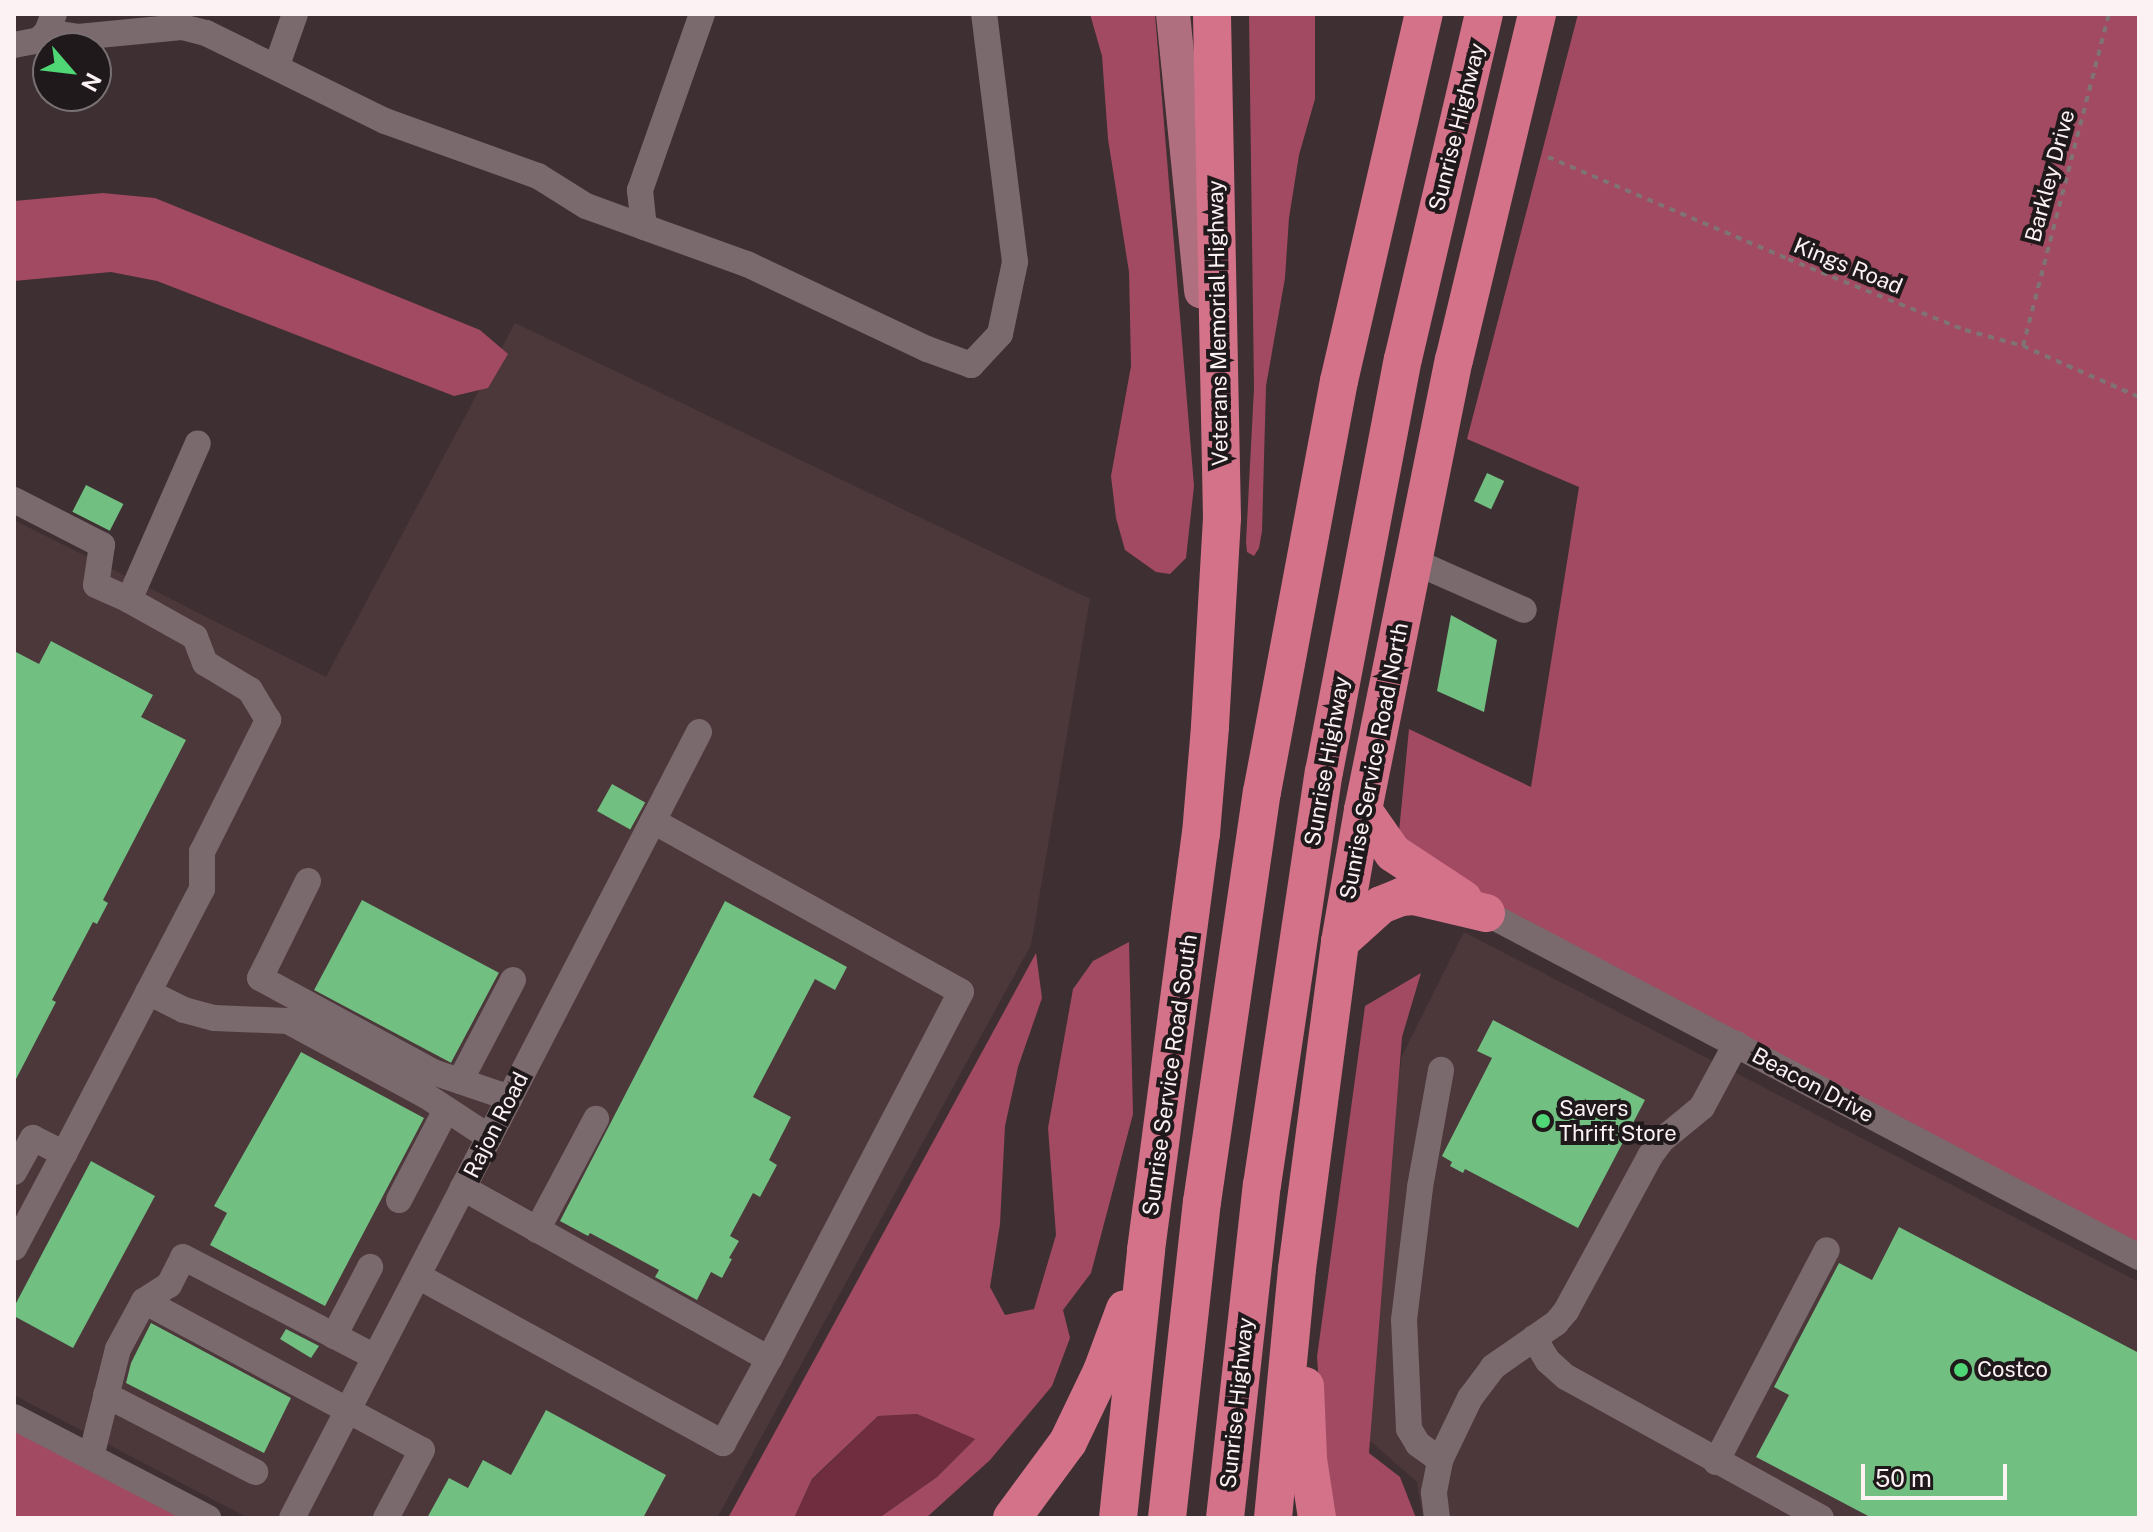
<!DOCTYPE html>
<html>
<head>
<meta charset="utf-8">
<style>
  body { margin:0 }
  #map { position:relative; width:2153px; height:1532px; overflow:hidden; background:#3e2f32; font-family:"Public Sans",sans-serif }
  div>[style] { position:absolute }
  .built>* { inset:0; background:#4c373b }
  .green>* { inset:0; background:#6f2d3f }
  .forest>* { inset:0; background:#a14a61 }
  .building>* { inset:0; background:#71bf81; transform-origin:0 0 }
  .path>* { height:4px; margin-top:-2px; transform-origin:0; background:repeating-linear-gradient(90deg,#807376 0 6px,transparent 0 12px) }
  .minor>* { height:26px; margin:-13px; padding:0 13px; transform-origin:13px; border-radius:13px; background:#7b6a6d }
  .major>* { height:34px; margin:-17px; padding:0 17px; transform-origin:17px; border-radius:17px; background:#b06f7e }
  .highway>* { height:38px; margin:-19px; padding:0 19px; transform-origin:19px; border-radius:19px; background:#d37289 }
  .dots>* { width:22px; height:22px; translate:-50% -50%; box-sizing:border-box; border:4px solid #20191b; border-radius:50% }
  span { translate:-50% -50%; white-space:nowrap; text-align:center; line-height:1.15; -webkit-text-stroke:8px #20191b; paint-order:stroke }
  .street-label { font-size:22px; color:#fcf2f4 }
  .poi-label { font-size:22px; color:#fcf2f4 }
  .left { translate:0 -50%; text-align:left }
  .frame { position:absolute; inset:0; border:16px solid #fcf2f4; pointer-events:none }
  .north { position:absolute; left:32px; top:32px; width:80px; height:80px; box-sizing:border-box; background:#20191b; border:2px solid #787072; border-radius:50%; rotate:118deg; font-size:22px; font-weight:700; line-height:32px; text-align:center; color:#fcf2f4 }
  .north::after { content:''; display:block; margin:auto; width:28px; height:36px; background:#4fd675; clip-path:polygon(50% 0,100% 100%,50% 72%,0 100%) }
  .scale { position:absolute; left:1861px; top:1464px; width:146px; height:36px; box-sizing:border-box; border:4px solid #fcf2f4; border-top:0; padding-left:10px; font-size:24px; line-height:28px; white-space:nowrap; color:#fcf2f4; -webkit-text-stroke:6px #20191b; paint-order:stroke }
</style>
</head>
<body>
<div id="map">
  <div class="built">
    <div style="clip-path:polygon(515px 323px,1090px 599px,1031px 945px,717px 1518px,248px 1518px,14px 1395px,14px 520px,326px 677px)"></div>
    <div style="clip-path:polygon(1464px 932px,2139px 1282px,2139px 1518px,1423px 1518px,1417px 1482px,1369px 1440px,1376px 1234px,1402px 1056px)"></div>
  </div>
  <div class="green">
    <div style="clip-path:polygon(917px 1414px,975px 1439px,937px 1477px,879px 1518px,794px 1518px,812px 1480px,878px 1416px)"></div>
  </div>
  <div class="forest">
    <div style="clip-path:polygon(1090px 14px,1155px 14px,1194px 486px,1186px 558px,1170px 574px,1156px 572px,1125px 550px,1116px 518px,1111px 476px,1131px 366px,1129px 272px,1108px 139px,1102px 56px)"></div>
    <div style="clip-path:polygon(1249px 14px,1315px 14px,1315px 99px,1299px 155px,1289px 218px,1285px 278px,1266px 386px,1262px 531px,1259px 548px,1254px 556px,1247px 552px,1246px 542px,1254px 388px)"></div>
    <div style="clip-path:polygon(1578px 14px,2139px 14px,2139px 1248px,1397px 852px,1409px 729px,1531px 787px,1579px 487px,1467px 439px)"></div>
    <div style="clip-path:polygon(103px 193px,155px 198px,480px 330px,508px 354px,488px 388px,454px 396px,157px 281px,111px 272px,14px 281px,14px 201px)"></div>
    <div style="clip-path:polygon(1129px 942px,1133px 1114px,1091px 1273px,1063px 1310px,1070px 1338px,1052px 1386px,990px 1460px,926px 1518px,879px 1518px,937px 1477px,975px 1439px,917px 1414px,878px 1416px,812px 1479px,794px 1518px,728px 1518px,1036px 953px,1042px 998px,1018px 1067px,1005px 1126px,1000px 1224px,990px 1287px,1005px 1315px,1034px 1309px,1056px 1235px,1048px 1128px,1073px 989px,1093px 961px)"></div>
    <div style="clip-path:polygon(1421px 973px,1402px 1037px,1369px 1453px,1400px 1477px,1416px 1518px,1335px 1518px,1327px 1491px,1317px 1357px,1365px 1006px)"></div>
    <div style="clip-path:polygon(14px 1425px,191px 1518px,14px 1518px)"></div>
  </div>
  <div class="building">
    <div style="left:1487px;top:473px;width:19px;height:31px;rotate:25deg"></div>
    <div style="left:86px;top:485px;width:42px;height:30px;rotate:27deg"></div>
    <div style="clip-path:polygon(1451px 615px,1497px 640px,1484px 712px,1437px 691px)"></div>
    <div style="clip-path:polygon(51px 641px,153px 695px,141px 717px,186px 740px,103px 900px,108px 903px,97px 924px,93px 922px,52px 1000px,56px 1002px,14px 1083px,14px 651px,39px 664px)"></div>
    <div style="left:612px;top:784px;width:38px;height:31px;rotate:29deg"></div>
    <div style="left:362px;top:900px;width:155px;height:102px;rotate:28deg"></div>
    <div style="clip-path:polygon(725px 901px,847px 967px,835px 990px,815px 979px,753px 1097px,791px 1117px,769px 1160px,777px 1165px,760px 1197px,753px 1193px,730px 1236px,739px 1241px,729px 1258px,732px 1259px,722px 1278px,711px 1272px,697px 1300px,655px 1277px,659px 1270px,590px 1233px,588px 1236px,560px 1221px)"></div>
    <div style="clip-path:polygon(1493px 1020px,1645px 1100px,1578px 1228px,1465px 1169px,1463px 1173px,1450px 1166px,1452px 1162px,1442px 1156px,1492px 1058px,1477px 1051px)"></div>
    <div style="clip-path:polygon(301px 1052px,424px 1118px,325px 1306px,210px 1245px,227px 1213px,214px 1206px)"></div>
    <div style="clip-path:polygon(91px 1161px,155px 1196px,73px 1348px,14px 1316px,14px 1307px)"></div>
    <div style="clip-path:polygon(1899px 1227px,2139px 1353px,2139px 1518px,1872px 1518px,1756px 1457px,1789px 1395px,1774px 1387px,1839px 1263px,1872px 1280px)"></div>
    <div style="clip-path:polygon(151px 1323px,291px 1398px,264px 1453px,126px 1383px,131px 1363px)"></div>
    <div style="clip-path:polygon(286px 1329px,319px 1346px,311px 1358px,280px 1339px)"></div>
    <div style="clip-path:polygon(546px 1410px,666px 1475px,643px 1518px,427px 1518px,449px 1478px,468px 1488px,483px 1460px,511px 1475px)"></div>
  </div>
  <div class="path">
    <div style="left:1548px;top:157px;width:261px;rotate:23deg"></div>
    <div style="left:1788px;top:259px;width:191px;rotate:21.9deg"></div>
    <div style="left:1965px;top:330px;width:60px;rotate:15.4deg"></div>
    <div style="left:2023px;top:346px;width:127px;rotate:23.7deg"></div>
    <div style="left:2023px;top:346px;width:343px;rotate:-75.5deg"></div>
  </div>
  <div class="minor">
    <div style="left:702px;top:14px;width:187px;rotate:109.4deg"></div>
    <div style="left:640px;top:190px;width:37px;rotate:84deg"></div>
    <div style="left:644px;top:227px;width:109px;rotate:19.8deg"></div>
    <div style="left:747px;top:264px;width:199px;rotate:25.3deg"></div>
    <div style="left:927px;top:349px;width:47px;rotate:20deg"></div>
    <div style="left:971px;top:365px;width:42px;rotate:-46.9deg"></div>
    <div style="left:1000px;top:334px;width:74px;rotate:-78.2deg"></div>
    <div style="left:1015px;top:262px;width:250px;rotate:-97.1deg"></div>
    <div style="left:47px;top:32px;width:31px;rotate:9deg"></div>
    <div style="left:78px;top:37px;width:104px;rotate:-5.5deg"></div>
    <div style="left:182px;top:27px;width:25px;rotate:14deg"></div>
    <div style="left:206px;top:33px;width:199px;rotate:26.2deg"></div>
    <div style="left:385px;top:121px;width:163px;rotate:19.8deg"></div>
    <div style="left:538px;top:176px;width:57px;rotate:32deg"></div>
    <div style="left:586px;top:206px;width:62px;rotate:19.9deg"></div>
    <div style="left:14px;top:45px;width:25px;rotate:-11deg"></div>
    <div style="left:39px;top:40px;width:11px;rotate:-45deg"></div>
    <div style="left:47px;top:32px;width:19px;rotate:-69deg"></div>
    <div style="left:277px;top:65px;width:54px;rotate:-70.6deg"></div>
    <div style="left:14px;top:500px;width:99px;rotate:27.1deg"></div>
    <div style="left:102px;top:545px;width:40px;rotate:98.5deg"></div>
    <div style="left:96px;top:585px;width:36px;rotate:24deg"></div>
    <div style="left:1413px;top:561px;width:121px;rotate:23.8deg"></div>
    <div style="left:653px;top:821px;width:352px;rotate:29deg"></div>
    <div style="left:961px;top:992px;width:414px;rotate:117.6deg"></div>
    <div style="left:308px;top:881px;width:108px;rotate:116.3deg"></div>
    <div style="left:260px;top:978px;width:197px;rotate:28.5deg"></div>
    <div style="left:433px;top:1072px;width:81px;rotate:18.7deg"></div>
    <div style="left:1486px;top:913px;width:738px;rotate:27.78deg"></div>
    <div style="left:148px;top:992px;width:40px;rotate:26.6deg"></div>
    <div style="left:184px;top:1010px;width:31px;rotate:15deg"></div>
    <div style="left:214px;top:1018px;width:74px;rotate:2.3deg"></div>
    <div style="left:288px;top:1021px;width:156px;rotate:28.4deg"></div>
    <div style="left:425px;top:1095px;width:77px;rotate:33.3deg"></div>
    <div style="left:460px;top:1081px;width:114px;rotate:-62.3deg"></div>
    <div style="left:64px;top:1154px;width:299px;rotate:-62.5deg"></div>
    <div style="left:202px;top:889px;width:37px;rotate:-90deg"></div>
    <div style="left:202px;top:852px;width:148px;rotate:-63.4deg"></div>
    <div style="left:268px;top:720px;width:35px;rotate:-121deg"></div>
    <div style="left:250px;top:690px;width:52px;rotate:-149deg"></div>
    <div style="left:205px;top:663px;width:28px;rotate:-111deg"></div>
    <div style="left:195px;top:637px;width:76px;rotate:-150.7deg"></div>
    <div style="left:129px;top:600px;width:171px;rotate:-66.3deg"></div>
    <div style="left:14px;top:1172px;width:39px;rotate:-61deg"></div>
    <div style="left:33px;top:1138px;width:35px;rotate:27deg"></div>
    <div style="left:64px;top:1154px;width:106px;rotate:118deg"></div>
    <div style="left:399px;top:1200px;width:102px;rotate:-62.4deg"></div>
    <div style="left:537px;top:1230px;width:126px;rotate:-62deg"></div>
    <div style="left:418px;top:1276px;width:348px;rotate:28.7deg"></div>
    <div style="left:723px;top:1443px;width:96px;rotate:-61.3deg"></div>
    <div style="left:769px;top:1359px;width:351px;rotate:-150.8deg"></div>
    <div style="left:144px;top:1301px;width:315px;rotate:28.2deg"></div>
    <div style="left:422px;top:1450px;width:77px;rotate:117.9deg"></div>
    <div style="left:334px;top:1336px;width:78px;rotate:-62.4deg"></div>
    <div style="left:1534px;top:1338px;width:27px;rotate:59deg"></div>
    <div style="left:1548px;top:1361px;width:24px;rotate:42deg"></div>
    <div style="left:1566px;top:1377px;width:291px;rotate:28.9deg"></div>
    <div style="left:106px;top:1395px;width:168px;rotate:27.3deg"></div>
    <div style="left:14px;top:1417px;width:219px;rotate:27.5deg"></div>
    <div style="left:91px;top:1457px;width:111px;rotate:-76deg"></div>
    <div style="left:118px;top:1349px;width:55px;rotate:-61.6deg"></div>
    <div style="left:144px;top:1301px;width:30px;rotate:-33deg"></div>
    <div style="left:169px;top:1285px;width:31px;rotate:-63deg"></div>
    <div style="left:183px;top:1257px;width:216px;rotate:27.5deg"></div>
    <div style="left:1440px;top:1460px;width:27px;rotate:-144deg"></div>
    <div style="left:1418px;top:1444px;width:17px;rotate:-121deg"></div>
    <div style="left:1409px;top:1429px;width:109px;rotate:-92.6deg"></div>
    <div style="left:1404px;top:1320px;width:134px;rotate:-83.1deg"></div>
    <div style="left:1420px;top:1187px;width:119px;rotate:-79.8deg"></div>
    <div style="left:1716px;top:1462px;width:239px;rotate:-62.4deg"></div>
    <div style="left:292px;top:1518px;width:885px;rotate:-62.62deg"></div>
    <div style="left:1437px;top:1518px;width:26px;rotate:-97deg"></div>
    <div style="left:1434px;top:1492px;width:33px;rotate:-79deg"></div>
    <div style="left:1440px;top:1460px;width:69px;rotate:-64.2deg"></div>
    <div style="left:1470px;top:1398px;width:39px;rotate:-53deg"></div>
    <div style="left:1493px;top:1367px;width:77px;rotate:-34.9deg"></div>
    <div style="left:1556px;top:1323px;width:16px;rotate:-50deg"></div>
    <div style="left:1566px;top:1311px;width:176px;rotate:-61.5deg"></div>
    <div style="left:1650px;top:1156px;width:20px;rotate:-53deg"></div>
    <div style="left:1662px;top:1140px;width:52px;rotate:-39.5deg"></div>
    <div style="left:1702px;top:1107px;width:72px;rotate:-61.6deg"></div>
  </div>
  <div class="major">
    <div style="left:1173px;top:14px;width:279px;rotate:84.2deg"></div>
  </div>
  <div class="highway">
    <div style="left:1363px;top:810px;width:52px;rotate:55.1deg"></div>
    <div style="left:1393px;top:853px;width:84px;rotate:33.3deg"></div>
    <div style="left:1340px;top:942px;width:55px;rotate:-42.1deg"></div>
    <div style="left:1381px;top:905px;width:22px;rotate:-22deg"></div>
    <div style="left:1401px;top:897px;width:13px;rotate:-4deg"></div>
    <div style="left:1414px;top:896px;width:74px;rotate:13.3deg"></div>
    <div style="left:1305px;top:1386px;width:73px;rotate:87.6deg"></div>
    <div style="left:1308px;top:1459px;width:60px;rotate:81.3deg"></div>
    <div style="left:1012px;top:1518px;width:94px;rotate:-53.6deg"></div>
    <div style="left:1068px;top:1442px;width:79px;rotate:-64.4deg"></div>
    <div style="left:1102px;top:1371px;width:66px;rotate:-69.6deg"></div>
    <div style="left:1118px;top:1518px;width:269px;rotate:-84deg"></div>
    <div style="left:1146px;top:1250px;width:420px;rotate:-82.5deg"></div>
    <div style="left:1201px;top:834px;width:108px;rotate:-85.2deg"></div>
    <div style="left:1210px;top:726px;width:208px;rotate:-86.7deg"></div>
    <div style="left:1222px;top:518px;width:504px;rotate:-91.14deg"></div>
    <div style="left:1167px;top:1518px;width:318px;rotate:-83.7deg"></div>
    <div style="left:1202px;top:1202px;width:414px;rotate:-81.7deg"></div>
    <div style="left:1262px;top:792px;width:418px;rotate:-79.4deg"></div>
    <div style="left:1339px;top:381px;width:377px;rotate:-77deg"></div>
    <div style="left:1225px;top:1518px;width:335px;rotate:-83.7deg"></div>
    <div style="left:1262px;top:1185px;width:418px;rotate:-81.5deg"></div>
    <div style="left:1324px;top:772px;width:420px;rotate:-79.2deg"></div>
    <div style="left:1403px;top:359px;width:354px;rotate:-76.8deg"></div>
    <div style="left:1273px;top:1518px;width:250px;rotate:-84.5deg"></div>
    <div style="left:1297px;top:1269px;width:330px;rotate:-82.5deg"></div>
    <div style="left:1340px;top:942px;width:134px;rotate:-80.1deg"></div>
    <div style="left:1363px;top:810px;width:459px;rotate:-78.6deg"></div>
    <div style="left:1454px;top:360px;width:356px;rotate:-76.5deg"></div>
  </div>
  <div class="dots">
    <div style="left:1543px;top:1121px;background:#4fd675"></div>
    <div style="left:1961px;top:1370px;background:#4fd675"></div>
  </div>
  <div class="street-label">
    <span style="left:1457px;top:127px;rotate:-76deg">Sunrise Highway</span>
    <span style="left:2050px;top:176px;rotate:-75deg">Barkley Drive</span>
    <span style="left:1848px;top:266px;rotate:22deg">Kings Road</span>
    <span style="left:1218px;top:323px;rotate:-91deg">Veterans Memorial Highway</span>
    <span style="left:1327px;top:761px;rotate:-80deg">Sunrise Highway</span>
    <span style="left:1374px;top:761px;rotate:-79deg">Sunrise Service Road North</span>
    <span style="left:1170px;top:1075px;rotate:-82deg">Sunrise Service Road South</span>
    <span style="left:1813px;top:1085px;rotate:28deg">Beacon Drive</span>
    <span style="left:496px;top:1125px;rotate:-63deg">Rajon Road</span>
    <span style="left:1237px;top:1403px;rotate:-84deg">Sunrise Highway</span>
  </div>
  <div class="poi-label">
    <span class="left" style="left:1559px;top:1121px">Savers<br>Thrift Store</span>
    <span class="left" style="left:1977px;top:1370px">Costco</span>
  </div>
  <div class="frame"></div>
  <div class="north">N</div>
  <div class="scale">50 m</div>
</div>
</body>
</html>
